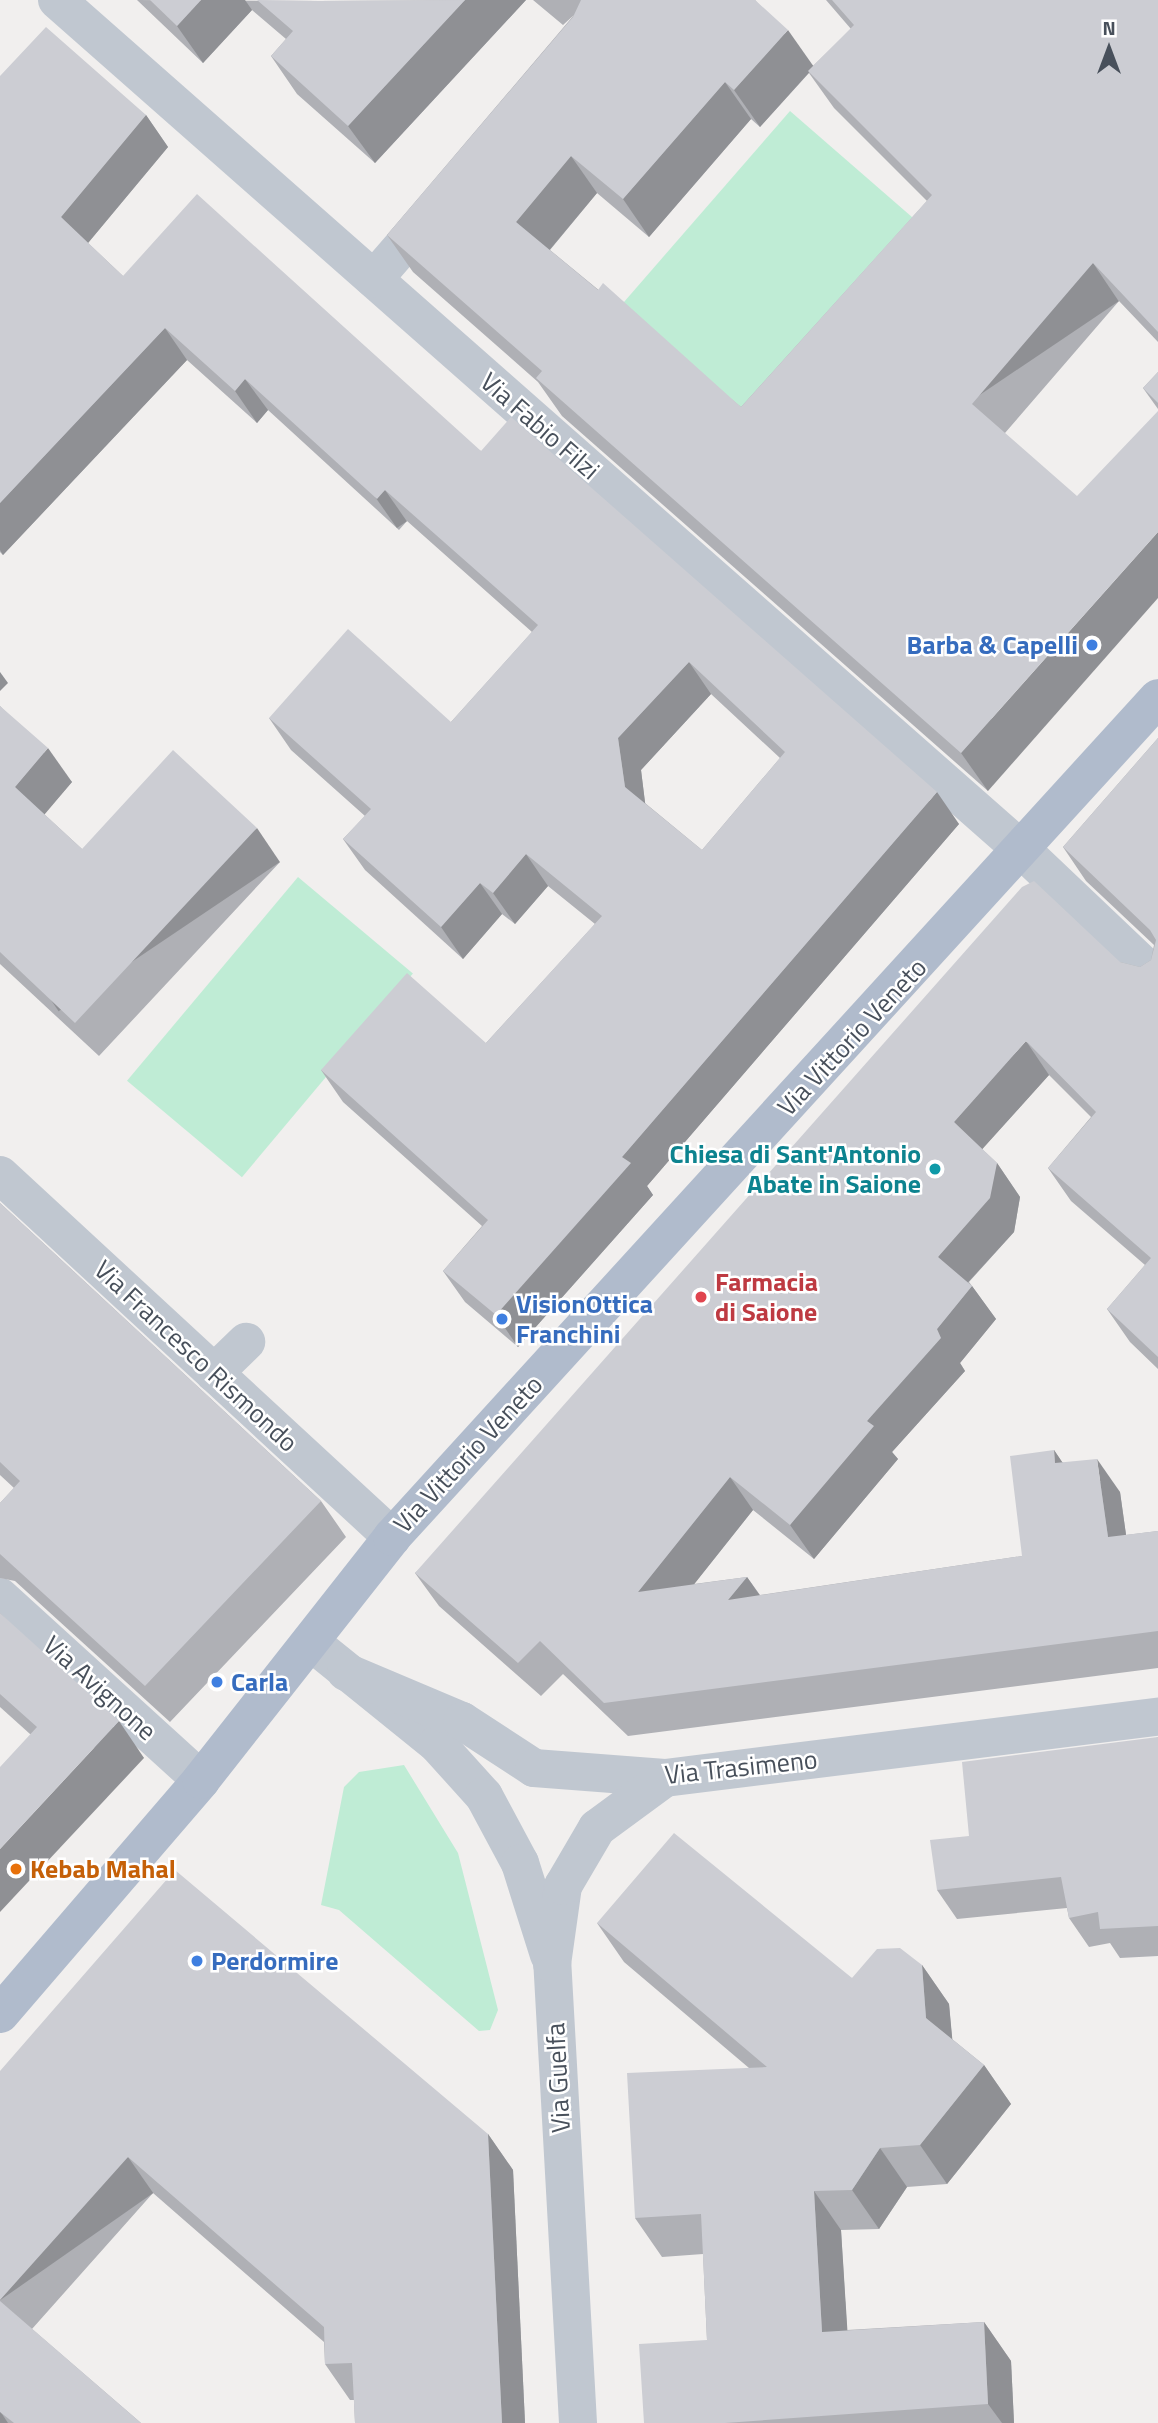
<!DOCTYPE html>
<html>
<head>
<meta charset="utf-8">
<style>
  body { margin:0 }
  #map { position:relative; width:1158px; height:2423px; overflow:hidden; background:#f1efee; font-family:"Titillium Web",sans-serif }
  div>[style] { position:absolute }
  .green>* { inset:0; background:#bfecd5; transform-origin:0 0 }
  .minor>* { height:38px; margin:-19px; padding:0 19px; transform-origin:19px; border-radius:19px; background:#c0c7d0 }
  .major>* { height:38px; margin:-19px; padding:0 19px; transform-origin:19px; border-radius:19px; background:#b0bbcc }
  .wall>* { inset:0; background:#afb0b5 }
  .shaded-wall>* { inset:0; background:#8f9094; transform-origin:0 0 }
  .building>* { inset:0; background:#cccdd3 }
  .dots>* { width:19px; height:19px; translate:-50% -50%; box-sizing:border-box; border:4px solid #fff; border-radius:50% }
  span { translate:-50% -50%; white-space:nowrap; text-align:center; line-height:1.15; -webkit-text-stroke:5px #fff; paint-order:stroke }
  .street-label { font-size:26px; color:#48505b }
  .shop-label { font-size:26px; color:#366cbe; font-weight:700 }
  .right { translate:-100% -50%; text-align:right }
  .left { translate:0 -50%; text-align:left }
  .culture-label { font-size:26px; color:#0d838f; font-weight:700 }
  .health-label { font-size:26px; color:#be3a42; font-weight:700 }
  .food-label { font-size:26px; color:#c56008; font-weight:700 }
  .north { position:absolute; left:1074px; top:14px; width:70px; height:70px; -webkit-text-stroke:5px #fff; paint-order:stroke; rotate:0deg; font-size:19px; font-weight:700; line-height:28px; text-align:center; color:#48505b }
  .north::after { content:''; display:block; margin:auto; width:24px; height:32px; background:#48505b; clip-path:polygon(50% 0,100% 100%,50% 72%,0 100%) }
</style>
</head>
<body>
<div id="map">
  <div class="green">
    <div style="left:790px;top:111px;width:173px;height:257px;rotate:41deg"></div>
    <div style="left:298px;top:877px;width:150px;height:266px;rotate:40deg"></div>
    <div style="clip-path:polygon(404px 1765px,458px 1853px,498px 2010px,490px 2030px,479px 2031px,339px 1910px,321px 1905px,344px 1787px,359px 1772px)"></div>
  </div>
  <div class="minor">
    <div style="left:57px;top:0;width:1287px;rotate:41.38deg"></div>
    <div style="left:1023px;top:851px;width:186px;rotate:43.5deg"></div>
    <div style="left:374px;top:279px;width:89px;rotate:-49.1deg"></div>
    <div style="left:0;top:1175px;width:534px;rotate:42.72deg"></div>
    <div style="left:214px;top:1373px;width:45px;rotate:-44.1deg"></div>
    <div style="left:0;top:1597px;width:272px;rotate:42.3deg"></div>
    <div style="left:312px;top:1643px;width:161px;rotate:38.9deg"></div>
    <div style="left:437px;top:1744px;width:70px;rotate:47.9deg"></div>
    <div style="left:484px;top:1796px;width:76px;rotate:61.8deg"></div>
    <div style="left:520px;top:1863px;width:96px;rotate:72.5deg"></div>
    <div style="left:346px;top:1672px;width:126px;rotate:22.9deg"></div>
    <div style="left:462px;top:1721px;width:86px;rotate:33.1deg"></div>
    <div style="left:534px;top:1768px;width:131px;rotate:4.4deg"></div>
    <div style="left:665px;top:1778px;width:497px;rotate:-7.1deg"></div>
    <div style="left:578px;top:2423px;width:460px;rotate:-93.2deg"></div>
    <div style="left:552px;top:1964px;width:79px;rotate:-82deg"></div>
    <div style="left:563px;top:1886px;width:67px;rotate:-59.6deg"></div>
    <div style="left:597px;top:1828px;width:84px;rotate:-36.3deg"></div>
  </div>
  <div class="major">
    <div style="left:0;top:2014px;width:308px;rotate:-49.3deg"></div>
    <div style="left:201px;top:1780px;width:309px;rotate:-51.8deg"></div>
    <div style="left:392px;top:1537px;width:1136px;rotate:-47.6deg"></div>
  </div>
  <div class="wall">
    <div style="clip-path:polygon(137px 0,319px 1px,526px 0,375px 163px,297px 94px,271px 56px,286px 39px,252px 10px,203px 63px)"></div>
    <div style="clip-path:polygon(evenodd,533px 0,755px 0,813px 66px,851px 29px,826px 0,1158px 0,1158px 342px,1119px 301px,1005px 433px,988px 791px,562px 416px,538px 382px,413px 272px,387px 235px,574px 15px,563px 25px,533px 0,809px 73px,834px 108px,927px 201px,741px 407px,550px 250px,597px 193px,649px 237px,751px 119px,760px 127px,809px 73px)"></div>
    <div style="clip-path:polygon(evenodd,0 76px,146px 115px,168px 147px,88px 243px,123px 276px,481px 451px,959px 824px,647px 1186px,653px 1195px,518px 1347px,465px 1302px,443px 1271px,482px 1226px,343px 1102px,321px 1070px,486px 1043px,595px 924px,548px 886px,515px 924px,502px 914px,463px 959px,365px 870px,343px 839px,365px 816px,291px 750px,269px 718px,451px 722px,532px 632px,407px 521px,399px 530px,268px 410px,257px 423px,187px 360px,3px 555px,0 552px,0 76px,711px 694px,780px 758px,702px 850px,645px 803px,641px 770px,711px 694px)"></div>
    <div style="clip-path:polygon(1158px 372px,1158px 409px,1143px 388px)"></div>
    <div style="clip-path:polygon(0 706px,72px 782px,44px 814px,82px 849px,280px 862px,99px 1056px,0 964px)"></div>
    <div style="clip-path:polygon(1158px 738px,1158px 1369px,1130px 1342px,1107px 1309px,1145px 1265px,1071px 1201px,1048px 1168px,1091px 1117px,1049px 1075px,982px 1149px,997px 1163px,1020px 1197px,1014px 1232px,969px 1282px,972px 1286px,996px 1319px,960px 1363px,965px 1371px,892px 1452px,898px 1459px,814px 1559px,753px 1510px,694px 1584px,747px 1577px,760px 1595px,1022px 1556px,1054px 1450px,1062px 1462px,1120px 1492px,1126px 1535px,1158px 1531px,1158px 1668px,628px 1736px,563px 1674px,541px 1696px,439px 1606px,415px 1573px,1120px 962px,1140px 967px,1151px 960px,1154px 945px,1086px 881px,1063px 847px)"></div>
    <div style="clip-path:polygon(0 1203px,321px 1501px,346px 1537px,170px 1722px,15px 1581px,0 1578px,0 1503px,14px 1488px,0 1475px)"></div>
    <div style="clip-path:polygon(0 1613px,144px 1758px,30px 1734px,0 1707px)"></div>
    <div style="clip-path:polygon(1158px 1737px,1158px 1956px,1120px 1958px,1110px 1943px,1089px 1947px,1069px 1918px,1067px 1908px,957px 1919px,937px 1890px,969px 1836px)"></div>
    <div style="clip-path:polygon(597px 1923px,852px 1978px,922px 1965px,949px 2004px,952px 2039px,984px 2065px,1011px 2104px,947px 2184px,907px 2187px,879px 2229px,841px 2230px,847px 2330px,984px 2322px,1011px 2361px,1014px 2423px,644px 2423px,707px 2340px,703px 2254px,662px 2257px,635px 2218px,749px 2068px,624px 1962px)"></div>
    <div style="clip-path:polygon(0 2071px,488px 2134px,513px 2170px,525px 2423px,355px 2423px,354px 2400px,350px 2400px,325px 2364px,324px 2342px,153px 2193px,32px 2329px,141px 2423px,0 2423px)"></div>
  </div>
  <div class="shaded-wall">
    <div style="clip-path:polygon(201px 0,245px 0,252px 10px,203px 63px,177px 26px)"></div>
    <div style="clip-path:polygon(465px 0,526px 0,375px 163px,348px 126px)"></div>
    <div style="clip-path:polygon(788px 30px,814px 67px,760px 127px,734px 90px)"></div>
    <div style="clip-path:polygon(725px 82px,751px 119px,649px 237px,623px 199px)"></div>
    <div style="clip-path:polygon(146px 115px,168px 147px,83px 249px,61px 217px)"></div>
    <div style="clip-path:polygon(571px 156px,597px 193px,542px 259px,516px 222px)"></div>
    <div style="left:1093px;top:263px;width:46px;height:186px;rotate:56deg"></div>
    <div style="clip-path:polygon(165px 328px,187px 360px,3px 555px,0 550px,0 503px)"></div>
    <div style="clip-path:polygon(245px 379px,268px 410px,257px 423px,235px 391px)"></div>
    <div style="left:385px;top:490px;width:38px;height:12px;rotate:55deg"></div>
    <div style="clip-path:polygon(1158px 532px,1158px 598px,988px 791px,961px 753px)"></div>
    <div style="clip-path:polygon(689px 662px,711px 694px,641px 770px,647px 818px,625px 787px,618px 738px)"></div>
    <div style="clip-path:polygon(0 672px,8px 683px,0 691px)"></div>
    <div style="clip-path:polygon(48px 748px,72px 782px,39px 821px,15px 787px)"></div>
    <div style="clip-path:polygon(937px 792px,959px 824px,647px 1186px,653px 1195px,518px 1347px,496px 1315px,622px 1157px)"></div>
    <div style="left:257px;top:828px;width:41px;height:267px;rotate:56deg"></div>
    <div style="clip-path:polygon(526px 854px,548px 886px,515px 924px,493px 893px)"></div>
    <div style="clip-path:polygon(480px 883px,502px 914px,463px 959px,441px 927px)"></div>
    <div style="clip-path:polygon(1026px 1041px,1049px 1075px,977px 1155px,954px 1122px)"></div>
    <div style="clip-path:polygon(997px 1163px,1020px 1197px,1014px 1232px,961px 1290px,938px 1257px)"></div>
    <div style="clip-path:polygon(972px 1286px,996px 1319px,960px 1363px,965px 1371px,892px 1452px,898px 1459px,814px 1559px,790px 1525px,867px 1421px,937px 1329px)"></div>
    <div style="clip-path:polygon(1054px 1450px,1077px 1484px,1055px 1463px)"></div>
    <div style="clip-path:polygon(1097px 1459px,1120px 1492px,1131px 1570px,1108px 1537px)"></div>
    <div style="clip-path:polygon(730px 1477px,753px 1510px,661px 1626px,638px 1592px)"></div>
    <div style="clip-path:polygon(747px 1577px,770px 1610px,728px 1600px)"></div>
    <div style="clip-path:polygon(119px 1721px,144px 1758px,0 1912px,0 1849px)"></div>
    <div style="clip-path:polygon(922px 1965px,949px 2004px,954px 2057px,926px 2018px)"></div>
    <div style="clip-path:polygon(984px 2065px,1011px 2104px,947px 2184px,920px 2145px)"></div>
    <div style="clip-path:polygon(488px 2134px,513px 2170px,525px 2423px,502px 2423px)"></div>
    <div style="clip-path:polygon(880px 2148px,907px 2187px,879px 2229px,852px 2190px)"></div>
    <div style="left:128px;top:2157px;width:44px;height:192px;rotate:55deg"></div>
    <div style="clip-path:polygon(814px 2191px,841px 2230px,850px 2371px,822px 2332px)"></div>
    <div style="clip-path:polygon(984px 2322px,1011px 2361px,1014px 2423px,1002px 2423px,988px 2404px)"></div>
    <div style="clip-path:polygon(0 2411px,8px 2423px,0 2423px)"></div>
  </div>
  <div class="building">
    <div style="clip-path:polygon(150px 0,201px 0,177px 26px)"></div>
    <div style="clip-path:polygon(257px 0,319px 1px,465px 0,348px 126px,271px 56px,293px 31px)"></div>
    <div style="clip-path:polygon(581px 0,755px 0,788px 30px,734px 90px,725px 82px,623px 199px,571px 156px,516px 222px,598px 290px,603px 283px,741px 407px,932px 195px,808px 71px,854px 25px,832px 0,1158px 0,1158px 332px,1093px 263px,972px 404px,1077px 496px,1158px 411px,1158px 532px,961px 753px,536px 378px,542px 371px,387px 235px,573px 17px)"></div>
    <div style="clip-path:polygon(evenodd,46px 27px,146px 115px,61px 217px,123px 276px,197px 194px,481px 451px,511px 417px,937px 792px,622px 1157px,631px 1163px,496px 1315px,443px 1271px,488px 1220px,321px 1070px,407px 973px,486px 1043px,602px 916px,526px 854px,493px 893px,480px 883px,441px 927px,343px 839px,371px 809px,269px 718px,348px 629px,451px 722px,538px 625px,385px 490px,377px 499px,245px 379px,235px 391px,165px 328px,0 503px,0 76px,46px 27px,689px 662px,785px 752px,702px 850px,625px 787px,618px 738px,689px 662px)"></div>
    <div style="clip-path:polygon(1158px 372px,1158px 403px,1143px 388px)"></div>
    <div style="clip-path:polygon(0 706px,48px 748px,15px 787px,82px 849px,173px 750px,257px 828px,75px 1023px,0 952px)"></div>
    <div style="clip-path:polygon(1158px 738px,1158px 1357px,1107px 1309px,1151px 1258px,1048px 1168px,1096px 1112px,1026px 1041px,954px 1122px,997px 1163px,990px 1198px,938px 1257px,972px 1286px,937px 1329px,941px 1338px,867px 1421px,874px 1426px,790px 1525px,730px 1477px,638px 1592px,747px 1577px,728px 1600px,1022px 1556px,1010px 1456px,1054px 1450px,1055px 1463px,1097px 1459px,1108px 1537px,1158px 1531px,1158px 1631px,604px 1703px,540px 1641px,518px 1663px,415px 1573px,1022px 887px,1034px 881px,1120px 962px,1140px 967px,1151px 960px,1156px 940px,1150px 930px,1063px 847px)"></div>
    <div style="clip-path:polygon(0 1203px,321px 1501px,145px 1686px,0 1554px,0 1503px,20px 1481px,0 1462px)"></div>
    <div style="clip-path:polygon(0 1613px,119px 1721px,0 1849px,0 1767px,37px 1727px,0 1694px)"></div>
    <div style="clip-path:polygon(1158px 1737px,1158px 1926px,1100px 1929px,1098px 1912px,1069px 1918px,1061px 1877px,937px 1890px,930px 1840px,969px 1836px,962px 1762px)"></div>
    <div style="clip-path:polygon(674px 1833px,852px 1978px,877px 1949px,900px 1948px,922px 1965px,926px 2018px,984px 2065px,920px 2145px,880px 2148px,852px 2190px,814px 2191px,822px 2332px,984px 2322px,988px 2404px,725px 2423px,644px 2423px,639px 2344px,707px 2340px,701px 2214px,635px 2218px,627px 2073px,767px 2067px,597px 1923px)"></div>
    <div style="clip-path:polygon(175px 1870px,488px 2134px,502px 2423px,355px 2423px,352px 2363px,325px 2364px,324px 2327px,128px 2157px,0 2300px,0 2071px)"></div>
    <div style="clip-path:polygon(0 2301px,141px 2423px,14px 2423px,0 2412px)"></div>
  </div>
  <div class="dots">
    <div style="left:1092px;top:645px;background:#3f7fe0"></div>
    <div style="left:935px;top:1169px;background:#0f9aa8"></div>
    <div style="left:701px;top:1297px;background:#e0444e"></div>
    <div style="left:502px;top:1319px;background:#3f7fe0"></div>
    <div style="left:217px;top:1682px;background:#3f7fe0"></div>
    <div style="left:16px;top:1869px;background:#e8710a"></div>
    <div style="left:197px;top:1961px;background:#3f7fe0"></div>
  </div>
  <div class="street-label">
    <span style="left:540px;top:426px;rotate:41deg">Via Fabio Filzi</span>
    <span style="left:852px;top:1037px;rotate:-47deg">Via Vittorio Veneto</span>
    <span style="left:196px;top:1356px;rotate:43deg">Via Francesco Rismondo</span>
    <span style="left:468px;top:1454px;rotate:-47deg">Via Vittorio Veneto</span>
    <span style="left:100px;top:1688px;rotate:42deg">Via Avignone</span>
    <span style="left:741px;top:1767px;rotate:-6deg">Via Trasimeno</span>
    <span style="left:558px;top:2078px;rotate:-93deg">Via Guelfa</span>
  </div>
  <div class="shop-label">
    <span class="right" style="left:1078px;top:645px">Barba &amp; Capelli</span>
    <span class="left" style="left:516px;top:1319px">VisionOttica<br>Franchini</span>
    <span class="left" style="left:231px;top:1682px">Carla</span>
    <span class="left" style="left:211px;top:1961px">Perdormire</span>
  </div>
  <div class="culture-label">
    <span class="right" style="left:921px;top:1169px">Chiesa di Sant'Antonio<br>Abate in Saione</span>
  </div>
  <div class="health-label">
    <span class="left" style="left:715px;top:1297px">Farmacia<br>di Saione</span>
  </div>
  <div class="food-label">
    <span class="left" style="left:30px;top:1869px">Kebab Mahal</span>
  </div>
  <div class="north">N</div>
</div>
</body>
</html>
